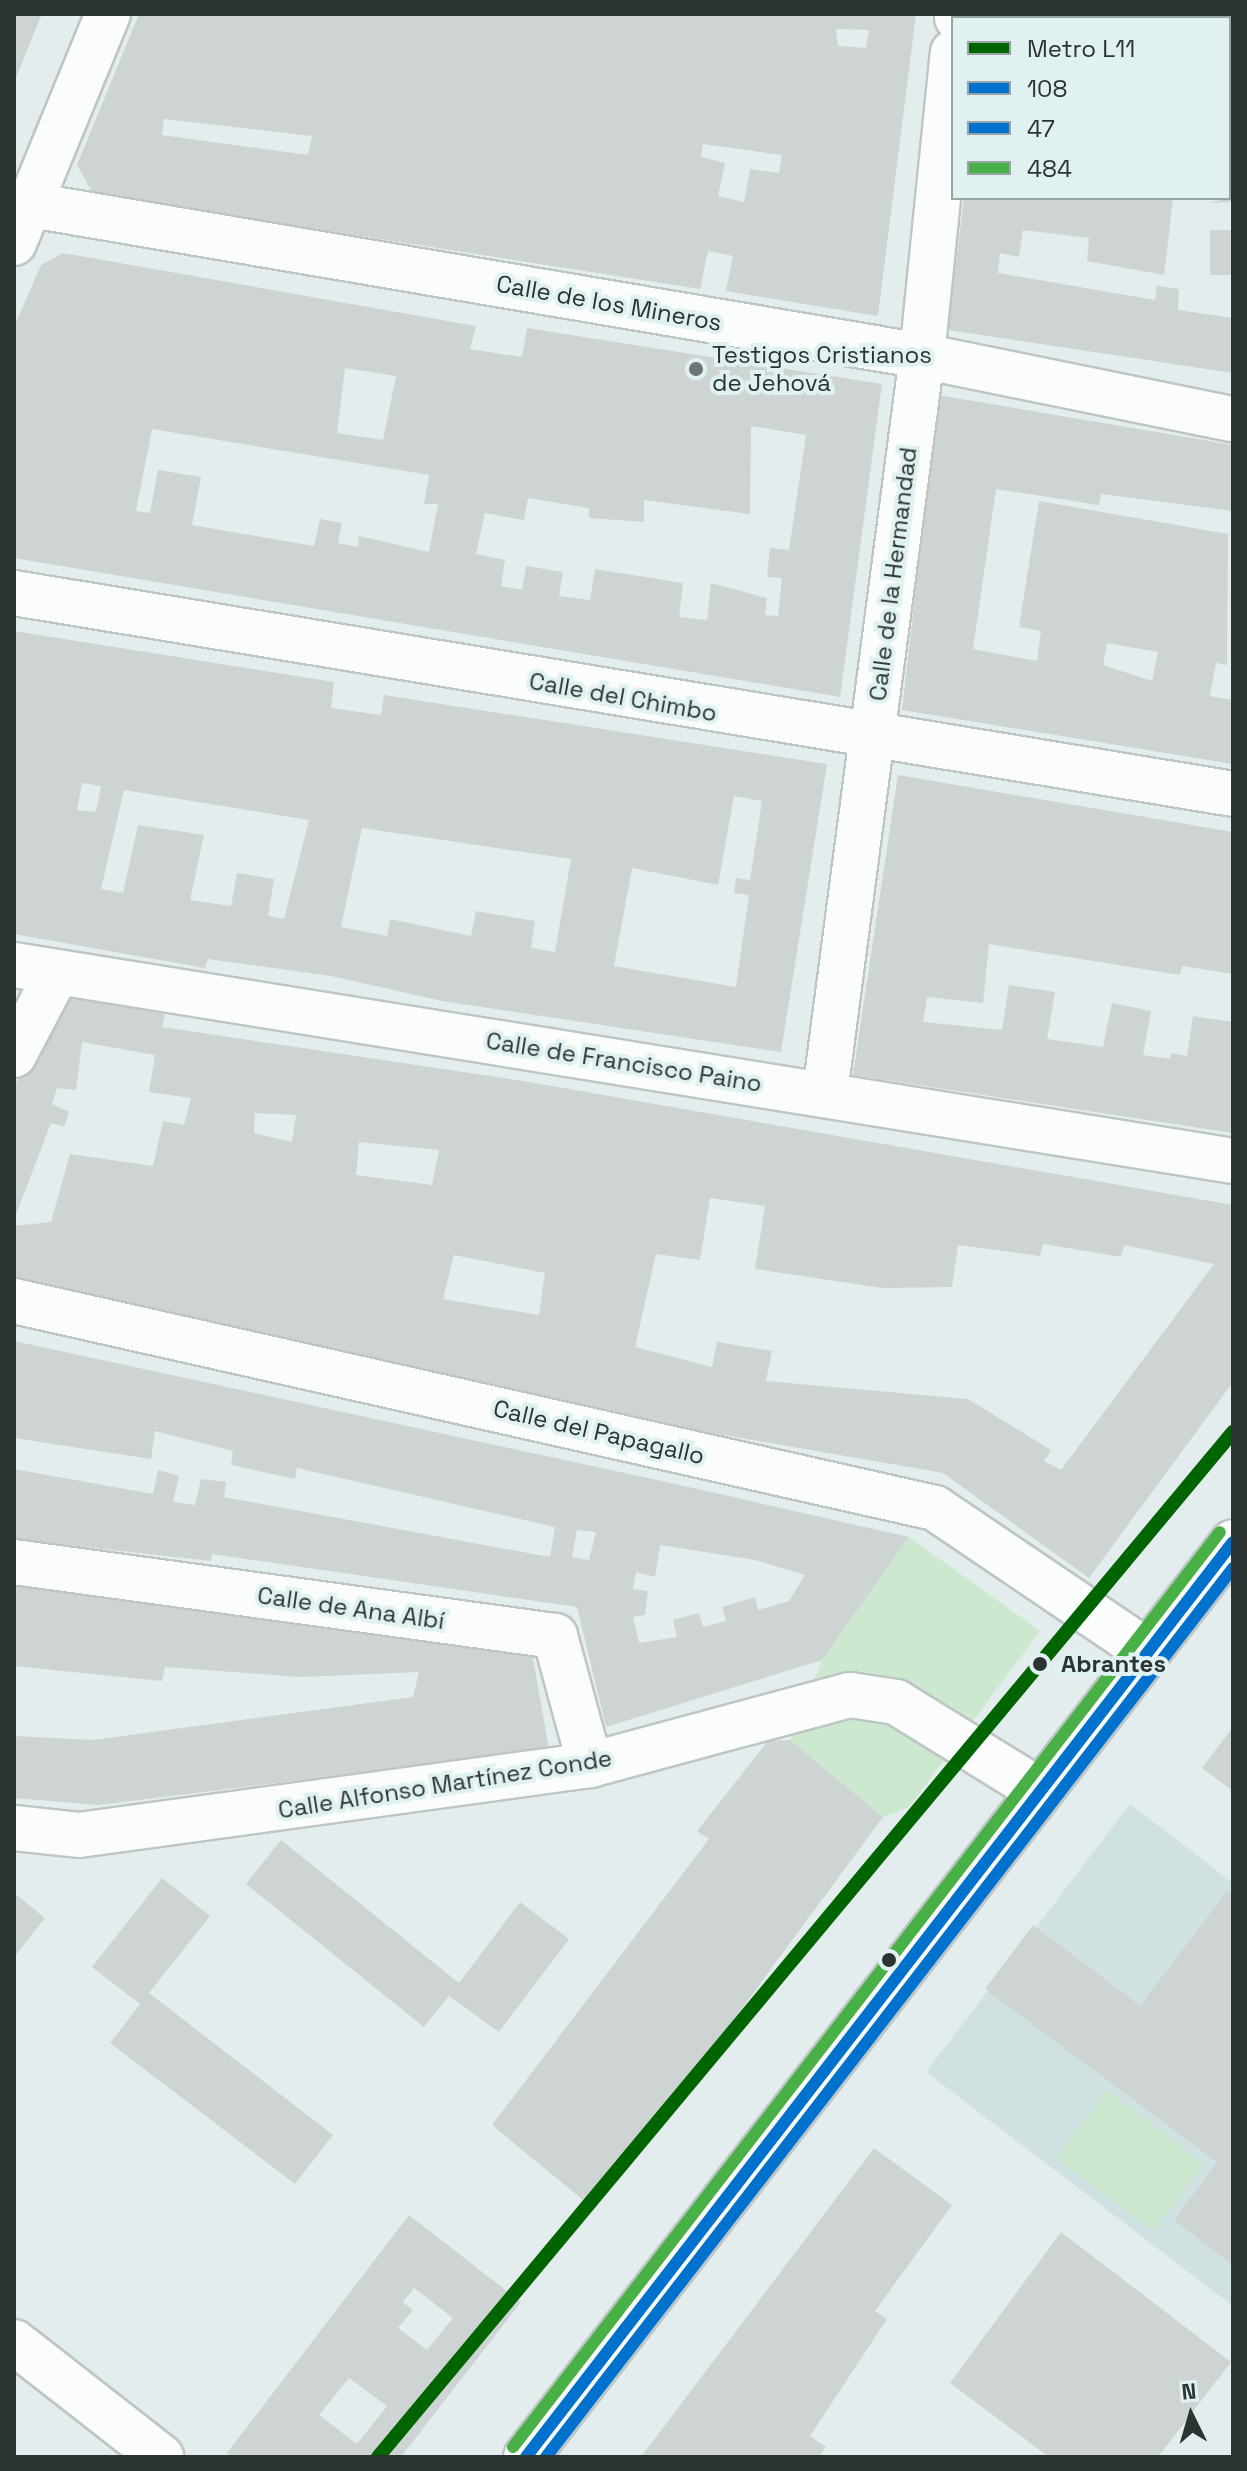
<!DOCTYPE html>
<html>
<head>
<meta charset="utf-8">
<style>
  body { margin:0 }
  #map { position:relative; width:1247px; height:2471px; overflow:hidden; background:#e4eded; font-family:"Space Grotesk",sans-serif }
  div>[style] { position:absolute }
  .built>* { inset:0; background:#d0e1e1 }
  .green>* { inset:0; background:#cce8ce; transform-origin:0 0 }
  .building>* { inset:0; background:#cdd4d3; transform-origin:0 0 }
  .roads { filter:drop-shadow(2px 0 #bec5c5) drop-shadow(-2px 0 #bec5c5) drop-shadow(0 2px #bec5c5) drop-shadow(0 -2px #bec5c5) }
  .street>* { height:44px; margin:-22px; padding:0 22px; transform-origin:22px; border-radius:22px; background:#fbfcfc }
  .secondary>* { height:44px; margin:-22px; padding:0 22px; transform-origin:22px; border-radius:22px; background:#fbfcfc }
  .bus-1>* { height:12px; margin:-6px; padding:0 6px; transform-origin:6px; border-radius:6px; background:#0072ce }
  .bus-2>* { height:12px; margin:-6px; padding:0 6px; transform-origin:6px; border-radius:6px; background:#0072ce }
  .bus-3>* { height:12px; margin:-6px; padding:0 6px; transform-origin:6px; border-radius:6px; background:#48b046 }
  .metro-1>* { height:14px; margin:-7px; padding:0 7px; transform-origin:7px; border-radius:7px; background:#006400 }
  .dots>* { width:22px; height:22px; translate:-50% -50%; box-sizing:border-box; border:4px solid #e0f1f1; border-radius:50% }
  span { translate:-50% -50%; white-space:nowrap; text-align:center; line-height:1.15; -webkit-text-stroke:8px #e0f1f1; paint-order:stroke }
  .street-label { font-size:24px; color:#2c3333 }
  .poi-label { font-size:24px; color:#2c3333 }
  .left { translate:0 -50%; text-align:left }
  .stop-label { font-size:24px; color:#2c3333; font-weight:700 }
  .frame { position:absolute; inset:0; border:16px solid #2c3333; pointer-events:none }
  .legend { position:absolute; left:951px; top:16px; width:280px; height:184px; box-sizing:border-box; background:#e0f1f1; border:2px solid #98a5a5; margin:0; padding:10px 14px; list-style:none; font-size:24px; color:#2c3333 }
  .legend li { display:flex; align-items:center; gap:16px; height:40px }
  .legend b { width:40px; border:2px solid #98a5a5 }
  .north { position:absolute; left:1151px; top:2375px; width:80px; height:80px; -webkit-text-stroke:6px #e0f1f1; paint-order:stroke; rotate:355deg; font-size:22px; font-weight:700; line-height:32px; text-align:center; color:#2c3333 }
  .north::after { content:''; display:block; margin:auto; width:28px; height:36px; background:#2c3333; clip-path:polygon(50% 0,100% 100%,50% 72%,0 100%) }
</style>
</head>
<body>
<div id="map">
  <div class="built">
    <div style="clip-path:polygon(1130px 1804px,1233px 1883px,1233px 2306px,926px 2072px)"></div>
  </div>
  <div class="green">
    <div style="clip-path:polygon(909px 1537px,1040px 1631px,909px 1807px,883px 1817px,790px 1740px,822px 1660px)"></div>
    <div style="left:1107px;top:2091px;width:121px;height:84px;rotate:37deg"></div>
  </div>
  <div class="building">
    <div style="clip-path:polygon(14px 14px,42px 14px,14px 82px)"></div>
    <div style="clip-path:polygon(evenodd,139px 14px,916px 14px,878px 316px,726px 291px,733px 256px,708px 251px,700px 289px,93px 194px,77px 165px,139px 14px,836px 29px,869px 30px,866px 48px,838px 46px,836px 29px,139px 14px,164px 119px,312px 136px,308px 155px,162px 135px,164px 119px,139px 14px,703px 144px,782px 155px,779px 173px,750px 169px,744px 202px,718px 196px,725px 163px,701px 157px,703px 144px)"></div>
    <div style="clip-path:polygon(984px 14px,1187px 14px,984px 18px)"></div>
    <div style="clip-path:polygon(1197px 14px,1233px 14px,1233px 119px,1229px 18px)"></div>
    <div style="clip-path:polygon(1229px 142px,1233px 202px,1208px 203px,1229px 198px)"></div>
    <div style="clip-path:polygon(964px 198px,1173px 198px,1164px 275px,1087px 261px,1089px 238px,1023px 230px,1019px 257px,1000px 253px,998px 273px,1155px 300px,1157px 286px,1179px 289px,1178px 310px,1233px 318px,1233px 373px,948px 330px)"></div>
    <div style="left:1233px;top:230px;width:45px;height:23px;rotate:90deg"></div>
    <div style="clip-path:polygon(evenodd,63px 253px,476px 326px,470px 349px,522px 357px,527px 328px,882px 384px,840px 697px,14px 558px,14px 327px,41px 265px,63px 253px,345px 368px,396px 376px,383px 440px,337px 433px,345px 368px,63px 253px,751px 426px,806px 435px,789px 550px,770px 548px,767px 577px,782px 578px,778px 616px,765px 615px,767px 598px,711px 583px,707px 620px,679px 617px,683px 583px,595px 569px,590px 600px,559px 596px,563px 572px,526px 566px,522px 590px,501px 586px,505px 560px,476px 554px,485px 513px,524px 520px,528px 498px,589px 508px,589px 518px,644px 522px,644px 500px,750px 514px,751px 426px,63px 253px,152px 429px,429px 475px,424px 504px,438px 504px,429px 552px,359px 536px,358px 547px,338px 543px,342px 523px,320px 519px,314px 546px,192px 525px,201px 477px,158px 470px,150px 513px,136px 511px,152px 429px)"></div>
    <div style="clip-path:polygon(evenodd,938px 395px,1233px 445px,1233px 511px,1101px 494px,1099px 505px,996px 489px,973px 649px,1037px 661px,1041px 631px,1019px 627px,1039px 501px,1228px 534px,1227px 665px,1216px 663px,1210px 696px,1233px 700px,1233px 764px,902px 710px,938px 395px,1107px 643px,1158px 652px,1152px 681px,1103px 665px,1107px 643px)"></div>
    <div style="clip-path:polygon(evenodd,14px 631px,334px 682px,331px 708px,381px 715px,384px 695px,827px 764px,781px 1052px,442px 1001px,331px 976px,208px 959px,205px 968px,14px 934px,14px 631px,82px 783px,101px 786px,96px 812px,77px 810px,82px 783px,14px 631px,124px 790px,309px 820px,284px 919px,268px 916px,274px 879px,237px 873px,231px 906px,190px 900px,204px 835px,138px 825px,123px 893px,101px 889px,124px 790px,14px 631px,734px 796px,762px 801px,750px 880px,736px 878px,734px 893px,749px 895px,736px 987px,614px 966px,632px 868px,718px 885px,734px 796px,14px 631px,362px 828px,571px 859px,555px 952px,531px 948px,535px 921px,476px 911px,471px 936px,390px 919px,387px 936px,341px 927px,362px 828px)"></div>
    <div style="clip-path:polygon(898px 775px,1233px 832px,1233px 974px,1182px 966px,1180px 975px,989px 944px,983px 1003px,927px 997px,923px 1022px,1002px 1030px,1009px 985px,1055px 992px,1047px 1039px,1103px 1047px,1112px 1003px,1151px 1011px,1143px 1055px,1170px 1059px,1171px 1053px,1187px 1056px,1193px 1016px,1233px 1022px,1233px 1133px,853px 1075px)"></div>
    <div style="clip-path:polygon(evenodd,60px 996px,165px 1014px,162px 1027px,523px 1081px,1233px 1205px,1233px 1382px,1089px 1578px,943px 1473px,655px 1423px,14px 1289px,14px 1226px,51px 1222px,70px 1154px,153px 1166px,163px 1121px,184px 1125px,191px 1098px,149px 1092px,155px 1055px,82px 1042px,76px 1090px,57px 1088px,52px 1104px,69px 1112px,64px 1127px,51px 1123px,14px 1220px,14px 1087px,60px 996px,255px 1113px,296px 1115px,292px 1142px,254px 1133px,255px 1113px,60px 996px,359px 1142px,439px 1150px,432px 1185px,356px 1175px,359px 1142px,60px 996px,710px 1198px,765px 1206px,755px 1269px,882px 1288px,952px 1287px,958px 1245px,1040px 1256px,1043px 1244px,1121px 1257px,1124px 1245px,1214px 1264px,1061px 1470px,1044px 1461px,1051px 1450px,968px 1399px,766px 1381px,772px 1351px,717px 1342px,712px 1367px,635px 1347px,656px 1254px,700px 1260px,710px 1198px,60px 996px,454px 1255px,545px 1273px,539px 1315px,443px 1299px,454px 1255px)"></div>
    <div style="clip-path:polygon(evenodd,14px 1341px,671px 1483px,909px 1537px,822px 1660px,606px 1727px,577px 1607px,212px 1554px,211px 1561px,14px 1539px,14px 1469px,153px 1494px,158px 1470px,179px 1476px,173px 1502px,195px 1505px,201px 1479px,226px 1482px,224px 1497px,550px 1557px,555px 1527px,297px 1468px,295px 1479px,231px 1465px,233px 1451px,155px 1431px,151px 1459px,14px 1438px,14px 1341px,577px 1530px,596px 1532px,589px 1560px,572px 1557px,577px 1530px,14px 1341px,660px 1545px,755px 1560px,805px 1575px,789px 1601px,758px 1610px,755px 1597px,722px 1607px,726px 1621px,703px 1627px,699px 1613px,673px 1620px,677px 1637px,639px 1643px,633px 1617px,645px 1615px,648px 1591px,633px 1589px,636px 1572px,655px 1577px,660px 1545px)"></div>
    <div style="clip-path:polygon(14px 1582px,532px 1653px,549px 1749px,99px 1805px,14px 1798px,14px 1736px,93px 1740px,413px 1697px,419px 1672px,301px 1677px,165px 1667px,162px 1681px,14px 1666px)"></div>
    <div style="clip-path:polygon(1233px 1727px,1233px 1791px,1202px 1768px)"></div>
    <div style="clip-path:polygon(790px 1740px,883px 1817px,594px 2209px,492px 2125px,709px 1839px,697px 1831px,768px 1741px)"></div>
    <div style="clip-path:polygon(281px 1840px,459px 1983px,520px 1902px,569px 1939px,499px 2032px,449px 1996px,424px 2027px,246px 1884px)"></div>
    <div style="clip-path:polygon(162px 1878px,210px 1916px,149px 1993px,333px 2135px,295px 2184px,110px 2043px,140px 2004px,92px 1967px)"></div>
    <div style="clip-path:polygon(1227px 1891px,1233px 1896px,1233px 2265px,1174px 2220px,1217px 2162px,985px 1989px,1033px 1925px,1140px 2006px)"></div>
    <div style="clip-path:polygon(14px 1893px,45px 1918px,14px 1957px)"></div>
    <div style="clip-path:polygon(874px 2148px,952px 2205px,875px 2311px,887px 2319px,810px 2436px,826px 2447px,819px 2457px,641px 2457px)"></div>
    <div style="clip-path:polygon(evenodd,409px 2215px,521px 2302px,401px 2457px,232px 2457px,227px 2453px,409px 2215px,414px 2288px,453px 2318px,427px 2350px,398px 2328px,413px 2310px,403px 2302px,414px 2288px,409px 2215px,349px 2378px,387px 2406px,357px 2444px,319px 2415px,349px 2378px)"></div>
    <div style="clip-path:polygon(1061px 2232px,1231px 2362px,1158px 2457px,1049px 2457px,950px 2383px)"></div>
  </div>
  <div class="roads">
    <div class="street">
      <div style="left:957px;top:18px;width:4px;rotate:-90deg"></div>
      <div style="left:31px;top:205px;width:904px;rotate:9.62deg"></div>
      <div style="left:922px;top:356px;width:317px;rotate:11.5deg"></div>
      <div style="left:14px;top:593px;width:1235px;rotate:9.36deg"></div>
      <div style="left:14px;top:965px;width:1235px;rotate:9.13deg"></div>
      <div style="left:14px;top:1055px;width:93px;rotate:-62.3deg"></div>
      <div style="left:825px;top:1093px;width:743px;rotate:-82.5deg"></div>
      <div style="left:922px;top:356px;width:305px;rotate:-84.2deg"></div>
      <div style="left:14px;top:1301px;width:944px;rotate:12.67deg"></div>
      <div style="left:935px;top:1508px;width:255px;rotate:34.1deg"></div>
      <div style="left:14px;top:1562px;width:546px;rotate:7.79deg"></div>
      <div style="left:555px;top:1636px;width:134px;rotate:74.8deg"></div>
      <div style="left:14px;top:1828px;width:65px;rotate:6.1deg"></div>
      <div style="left:79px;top:1835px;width:516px;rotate:-7.8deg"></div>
      <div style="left:590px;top:1765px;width:269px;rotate:-15.1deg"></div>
      <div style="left:850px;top:1695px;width:47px;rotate:8.7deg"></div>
      <div style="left:896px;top:1702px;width:166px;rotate:31.7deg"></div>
      <div style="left:14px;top:2342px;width:187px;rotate:38deg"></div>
    </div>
    <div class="secondary">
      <div style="left:14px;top:243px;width:248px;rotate:-67.7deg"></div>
      <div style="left:526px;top:2457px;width:1156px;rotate:-52.31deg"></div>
    </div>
  </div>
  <div class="bus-1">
    <div style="left:526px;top:2457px;width:1156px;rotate:-52.31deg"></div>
  </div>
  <div class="bus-2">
    <div style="left:546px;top:2457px;width:1124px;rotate:-52.3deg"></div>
  </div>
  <div class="bus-3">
    <div style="left:513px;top:2447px;width:1156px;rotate:-52.31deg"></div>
  </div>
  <div class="metro-1">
    <div style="left:378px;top:2457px;width:1335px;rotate:-50.17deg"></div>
  </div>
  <div class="dots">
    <div style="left:696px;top:369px;background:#6c7474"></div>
    <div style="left:1040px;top:1664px;background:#2c3333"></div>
    <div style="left:889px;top:1960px;background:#2c3333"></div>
  </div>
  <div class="street-label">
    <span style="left:609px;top:303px;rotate:10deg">Calle de los Mineros</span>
    <span style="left:893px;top:574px;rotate:-83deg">Calle de la Hermandad</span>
    <span style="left:623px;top:697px;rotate:10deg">Calle del Chimbo</span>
    <span style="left:624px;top:1062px;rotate:9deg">Calle de Francisco Paino</span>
    <span style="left:599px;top:1432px;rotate:13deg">Calle del Papagallo</span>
    <span style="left:351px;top:1608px;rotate:8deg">Calle de Ana Albí</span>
    <span style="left:445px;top:1784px;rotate:-9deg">Calle Alfonso Martínez Conde</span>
  </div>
  <div class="poi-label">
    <span class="left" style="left:712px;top:369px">Testigos Cristianos<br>de Jehová</span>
  </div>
  <div class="stop-label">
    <span class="left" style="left:1061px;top:1664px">Abrantes</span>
  </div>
  <div class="frame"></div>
  <ul class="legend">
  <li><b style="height:10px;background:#006400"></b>Metro L11</li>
  <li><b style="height:10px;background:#0072ce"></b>108</li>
  <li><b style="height:10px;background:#0072ce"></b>47</li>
  <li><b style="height:10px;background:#48b046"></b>484</li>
  </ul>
  <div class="north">N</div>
</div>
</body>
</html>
